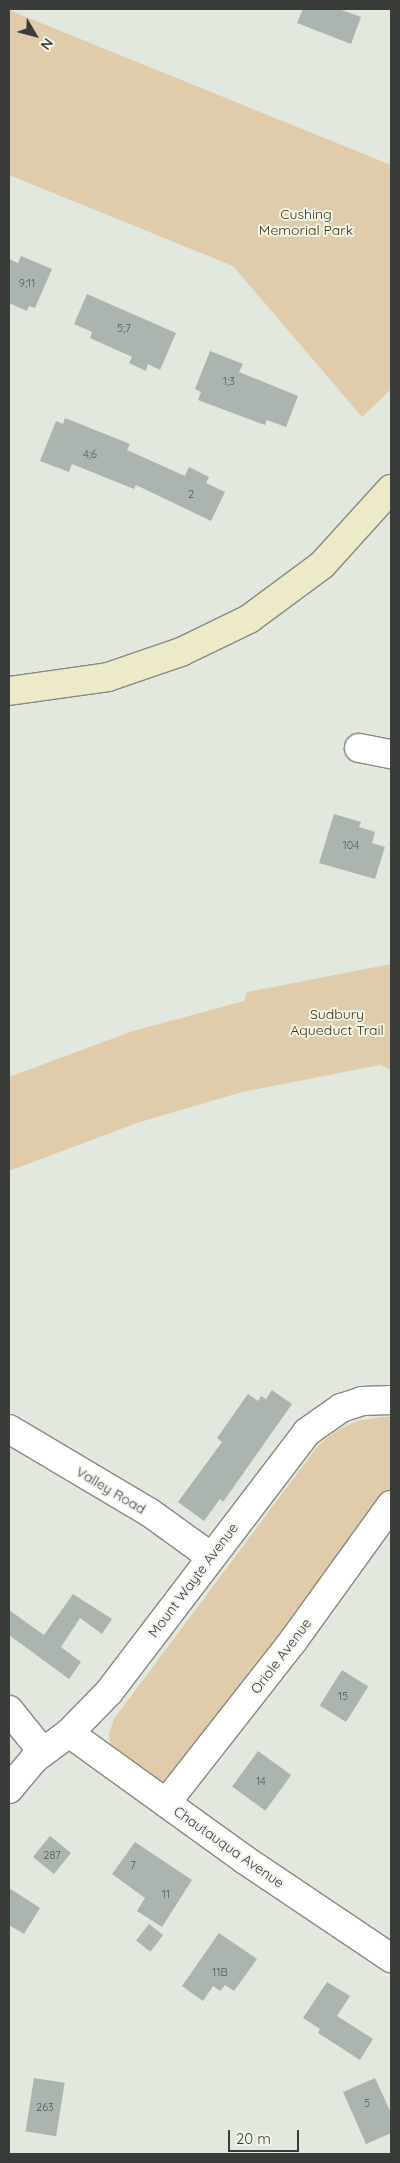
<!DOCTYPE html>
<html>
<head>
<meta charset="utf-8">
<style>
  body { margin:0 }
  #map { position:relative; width:400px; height:2163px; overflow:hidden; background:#e3e8df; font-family:Quicksand,sans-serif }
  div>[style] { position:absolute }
  .green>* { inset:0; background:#e0ccaa }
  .building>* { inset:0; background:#abb4ae; transform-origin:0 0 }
  .roads { filter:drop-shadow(1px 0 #868b82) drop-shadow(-1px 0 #868b82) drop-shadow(0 1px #868b82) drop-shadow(0 -1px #868b82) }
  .street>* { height:28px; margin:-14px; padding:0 14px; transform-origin:14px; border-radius:14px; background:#fff }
  .secondary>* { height:28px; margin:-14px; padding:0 14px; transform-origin:14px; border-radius:14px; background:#eceac8 }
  span { translate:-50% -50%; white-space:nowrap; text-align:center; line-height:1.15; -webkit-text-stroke:4px #f0f6ec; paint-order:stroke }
  .number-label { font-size:11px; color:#565a56 }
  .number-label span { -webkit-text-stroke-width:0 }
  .park-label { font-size:14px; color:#463103 }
  .street-label { font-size:14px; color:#3a3c39 }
  .frame { position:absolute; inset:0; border:10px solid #3a3c39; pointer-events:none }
  .north { position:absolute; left:10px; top:10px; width:50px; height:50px; -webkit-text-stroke:4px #f0f6ec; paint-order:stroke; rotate:127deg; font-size:14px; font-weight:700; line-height:20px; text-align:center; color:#3a3c39 }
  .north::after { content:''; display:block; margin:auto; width:18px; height:22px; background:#3a3c39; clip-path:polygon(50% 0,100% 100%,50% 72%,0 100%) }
  .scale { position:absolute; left:228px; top:2130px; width:71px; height:22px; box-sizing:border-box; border:2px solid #3a3c39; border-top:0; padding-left:6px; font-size:15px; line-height:18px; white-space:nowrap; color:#3a3c39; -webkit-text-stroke:4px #f0f6ec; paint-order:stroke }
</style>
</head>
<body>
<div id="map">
  <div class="green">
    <div style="clip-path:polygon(9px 10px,391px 165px,391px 389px,362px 417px,233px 266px,9px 175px)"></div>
    <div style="clip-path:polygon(391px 964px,391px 1070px,380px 1065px,242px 1092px,137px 1123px,9px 1171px,9px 1077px,133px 1031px,244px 1001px,247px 992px)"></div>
    <div style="clip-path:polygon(381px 1417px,391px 1417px,391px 1494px,167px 1782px,158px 1782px,110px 1746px,109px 1734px,114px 1719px,317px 1447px,334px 1432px,357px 1421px)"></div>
  </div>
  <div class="building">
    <div style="clip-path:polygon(303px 9px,339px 9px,361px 17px,351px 44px,297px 23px)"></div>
    <div style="clip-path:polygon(21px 256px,52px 269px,35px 308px,29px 306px,27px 311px,9px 303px,9px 259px,18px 263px)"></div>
    <div style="clip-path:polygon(87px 294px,176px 333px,160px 370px,148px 364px,146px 371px,129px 363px,132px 357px,90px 338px,92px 332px,74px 324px)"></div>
    <div style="clip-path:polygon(210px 351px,243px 364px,239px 372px,298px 396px,286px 427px,267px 420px,265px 425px,198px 400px,201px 392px,195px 389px)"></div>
    <div style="clip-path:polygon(65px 418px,130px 444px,127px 450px,185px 476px,189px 467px,209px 477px,206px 483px,225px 492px,211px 521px,136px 485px,134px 489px,72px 464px,69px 472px,40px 461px,56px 421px,63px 424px)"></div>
    <div style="clip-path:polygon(334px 814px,361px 822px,359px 827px,375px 832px,372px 843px,385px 847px,375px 879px,319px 863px)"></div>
    <div style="clip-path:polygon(272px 1390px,292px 1404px,223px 1502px,220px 1499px,204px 1521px,178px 1502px,222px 1442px,217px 1438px,248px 1394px,258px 1401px,261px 1396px,266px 1399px)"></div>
    <div style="clip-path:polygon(73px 1594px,112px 1619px,102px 1634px,80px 1618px,61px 1647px,81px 1662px,69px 1679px,9px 1635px,9px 1610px,44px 1635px)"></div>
    <div style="left:342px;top:1670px;width:31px;height:42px;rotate:32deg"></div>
    <div style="left:258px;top:1751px;width:41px;height:44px;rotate:36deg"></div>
    <div style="left:50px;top:1836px;width:27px;height:27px;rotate:39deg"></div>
    <div style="clip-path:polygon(135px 1842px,192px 1880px,162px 1927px,137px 1911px,145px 1898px,112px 1874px)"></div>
    <div style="clip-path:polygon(9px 1888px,40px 1908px,24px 1934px,9px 1925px)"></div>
    <div style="left:149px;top:1924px;width:18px;height:21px;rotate:38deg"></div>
    <div style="clip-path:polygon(219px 1933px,257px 1959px,234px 1991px,225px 1985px,220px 1991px,213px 1986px,203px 2001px,182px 1986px)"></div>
    <div style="clip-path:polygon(327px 1982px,350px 1996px,337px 2016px,373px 2039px,360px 2060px,318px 2033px,320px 2029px,303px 2018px)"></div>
    <div style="left:34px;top:2078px;width:31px;height:54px;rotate:9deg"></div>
    <div style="clip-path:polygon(375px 2078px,391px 2113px,391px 2133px,366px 2144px,343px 2092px)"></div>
  </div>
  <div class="roads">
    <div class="street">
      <div style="left:359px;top:748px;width:33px;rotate:11deg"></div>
      <div style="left:9px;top:1429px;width:163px;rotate:30.7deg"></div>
      <div style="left:149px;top:1512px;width:75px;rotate:35.8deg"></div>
      <div style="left:9px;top:1710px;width:53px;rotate:51.2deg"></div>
      <div style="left:69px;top:1733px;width:217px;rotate:35.8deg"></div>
      <div style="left:245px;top:1860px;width:176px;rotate:33.9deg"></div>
      <div style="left:9px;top:1789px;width:39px;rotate:-50deg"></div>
      <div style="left:34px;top:1759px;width:44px;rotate:-36.6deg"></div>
      <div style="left:69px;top:1733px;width:57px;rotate:-45.7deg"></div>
      <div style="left:109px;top:1692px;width:327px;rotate:-52.7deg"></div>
      <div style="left:307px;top:1432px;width:42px;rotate:-35.2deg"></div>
      <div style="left:341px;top:1408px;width:22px;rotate:-18deg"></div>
      <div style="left:362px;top:1401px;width:29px;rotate:-2deg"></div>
      <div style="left:166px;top:1803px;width:206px;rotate:-51.9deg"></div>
      <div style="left:293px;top:1641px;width:168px;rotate:-54.2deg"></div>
    </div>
    <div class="secondary">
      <div style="left:9px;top:691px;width:100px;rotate:-8deg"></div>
      <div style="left:108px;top:677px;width:77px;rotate:-18.9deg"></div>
      <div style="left:181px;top:652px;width:76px;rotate:-25.9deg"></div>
      <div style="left:249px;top:619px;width:91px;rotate:-36.5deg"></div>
      <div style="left:322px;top:565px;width:103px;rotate:-47.8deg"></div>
    </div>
  </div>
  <div class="number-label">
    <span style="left:27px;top:283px">9;11</span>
    <span style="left:124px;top:328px">5;7</span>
    <span style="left:229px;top:381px">1;3</span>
    <span style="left:90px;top:454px">4;6</span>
    <span style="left:191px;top:494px">2</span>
    <span style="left:351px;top:845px">104</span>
    <span style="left:343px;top:1696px">15</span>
    <span style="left:261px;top:1781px">14</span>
    <span style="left:52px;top:1855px">287</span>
    <span style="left:133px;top:1865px">7</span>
    <span style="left:166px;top:1894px">11</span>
    <span style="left:220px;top:1972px">11B</span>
    <span style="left:367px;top:2103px">5</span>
    <span style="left:45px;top:2107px">263</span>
  </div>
  <div class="park-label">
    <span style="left:306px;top:222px">Cushing<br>Memorial Park</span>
    <span style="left:337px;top:1022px">Sudbury<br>Aqueduct Trail</span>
  </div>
  <div class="street-label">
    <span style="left:111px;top:1490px;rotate:31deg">Valley Road</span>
    <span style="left:193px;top:1580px;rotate:-53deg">Mount Wayte Avenue</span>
    <span style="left:281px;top:1656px;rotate:-53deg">Oriole Avenue</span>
    <span style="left:229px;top:1847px;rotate:35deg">Chautauqua Avenue</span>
  </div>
  <div class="frame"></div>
  <div class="north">N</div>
  <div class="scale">20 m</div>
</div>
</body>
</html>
